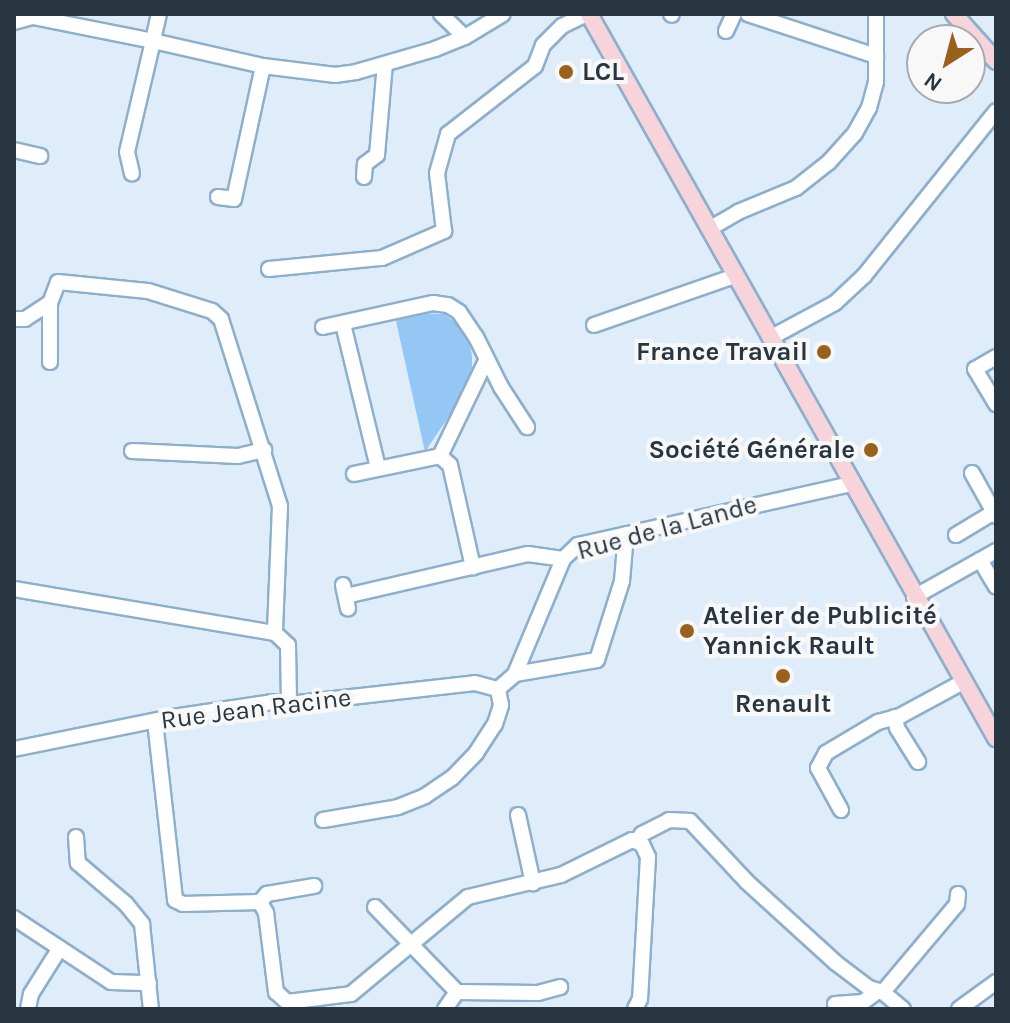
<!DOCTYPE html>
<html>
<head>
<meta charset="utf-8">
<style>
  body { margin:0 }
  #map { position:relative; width:1010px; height:1023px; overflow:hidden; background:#dfedfa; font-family:Karla,sans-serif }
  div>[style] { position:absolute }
  .green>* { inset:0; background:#95c7f5 }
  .roads { filter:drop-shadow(2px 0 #8dafce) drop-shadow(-2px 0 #8dafce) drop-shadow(0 2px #8dafce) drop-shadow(0 -2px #8dafce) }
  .minor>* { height:14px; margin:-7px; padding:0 7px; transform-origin:7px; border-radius:7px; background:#fff }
  .major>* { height:16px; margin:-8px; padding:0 8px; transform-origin:8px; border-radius:8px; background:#f7d4da }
  .dots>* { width:22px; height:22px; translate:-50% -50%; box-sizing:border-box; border:4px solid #f8f8f8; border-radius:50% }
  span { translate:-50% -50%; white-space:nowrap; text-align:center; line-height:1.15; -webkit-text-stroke:8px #f8f8f8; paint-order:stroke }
  .poi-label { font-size:26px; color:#283642; font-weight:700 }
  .left { translate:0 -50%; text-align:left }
  .right { translate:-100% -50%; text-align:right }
  .street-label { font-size:26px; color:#283642 }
  .frame { position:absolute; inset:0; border:16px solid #283642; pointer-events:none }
  .north { position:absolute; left:906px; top:24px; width:80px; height:80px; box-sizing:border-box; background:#f8f8f8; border:2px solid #a5aaaf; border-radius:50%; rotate:216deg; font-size:22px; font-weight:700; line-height:32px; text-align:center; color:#283642 }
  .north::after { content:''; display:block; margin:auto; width:28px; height:36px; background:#99611c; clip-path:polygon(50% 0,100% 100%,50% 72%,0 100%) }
</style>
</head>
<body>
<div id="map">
  <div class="green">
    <div style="clip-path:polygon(417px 313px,444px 314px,461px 326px,469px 339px,472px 356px,472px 374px,461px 398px,425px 452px,396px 321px)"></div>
  </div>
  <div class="roads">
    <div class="minor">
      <div style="left:159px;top:14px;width:28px;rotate:103deg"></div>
      <div style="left:153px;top:41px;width:113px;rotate:12.8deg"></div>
      <div style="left:263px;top:66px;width:73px;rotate:7.1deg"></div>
      <div style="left:335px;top:75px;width:21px;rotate:-8deg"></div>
      <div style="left:356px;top:72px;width:82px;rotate:-16.2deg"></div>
      <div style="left:435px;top:49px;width:32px;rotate:-22deg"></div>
      <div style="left:465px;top:37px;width:44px;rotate:-31.2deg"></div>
      <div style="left:441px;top:14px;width:33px;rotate:44deg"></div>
      <div style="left:671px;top:14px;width:1px;rotate:45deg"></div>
      <div style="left:748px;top:14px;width:135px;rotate:18.2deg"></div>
      <div style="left:14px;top:22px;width:20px;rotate:-15deg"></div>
      <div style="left:33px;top:17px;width:122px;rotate:11.3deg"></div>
      <div style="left:153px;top:41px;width:114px;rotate:103.2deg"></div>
      <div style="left:127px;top:152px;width:22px;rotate:77deg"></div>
      <div style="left:726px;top:31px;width:19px;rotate:-65deg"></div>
      <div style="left:14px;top:150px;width:27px;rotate:13deg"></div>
      <div style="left:364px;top:177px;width:13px;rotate:-86deg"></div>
      <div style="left:365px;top:164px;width:15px;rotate:-37deg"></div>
      <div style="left:377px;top:155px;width:91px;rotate:-85deg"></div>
      <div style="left:218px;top:197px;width:16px;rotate:7deg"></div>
      <div style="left:234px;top:199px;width:136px;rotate:-77.7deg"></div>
      <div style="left:709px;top:229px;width:34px;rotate:-30deg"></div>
      <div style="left:738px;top:212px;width:63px;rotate:-22.5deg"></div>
      <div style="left:796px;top:188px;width:42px;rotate:-38.2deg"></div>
      <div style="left:829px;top:162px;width:39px;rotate:-48deg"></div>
      <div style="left:855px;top:133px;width:29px;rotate:-61deg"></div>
      <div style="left:869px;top:108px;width:27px;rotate:-75deg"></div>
      <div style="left:876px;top:82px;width:68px;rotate:-90deg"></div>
      <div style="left:269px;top:269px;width:114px;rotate:-5.6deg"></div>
      <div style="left:382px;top:258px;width:68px;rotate:-23.5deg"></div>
      <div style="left:444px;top:231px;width:58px;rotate:-96.9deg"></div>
      <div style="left:437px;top:173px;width:41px;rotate:-74.2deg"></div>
      <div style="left:448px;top:134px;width:110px;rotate:-38deg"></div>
      <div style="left:535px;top:66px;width:22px;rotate:-69deg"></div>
      <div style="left:543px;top:45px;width:27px;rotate:-45deg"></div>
      <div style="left:562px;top:26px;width:28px;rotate:-26deg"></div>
      <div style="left:14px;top:319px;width:11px"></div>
      <div style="left:25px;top:319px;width:30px;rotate:-33deg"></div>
      <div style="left:343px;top:324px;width:148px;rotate:76.3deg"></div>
      <div style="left:594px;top:325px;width:149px;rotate:-19.2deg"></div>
      <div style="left:323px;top:327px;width:113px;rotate:-12.3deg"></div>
      <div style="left:433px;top:303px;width:15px;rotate:8deg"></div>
      <div style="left:448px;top:305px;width:13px;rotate:32deg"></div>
      <div style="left:459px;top:312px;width:30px;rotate:56deg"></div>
      <div style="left:476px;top:337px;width:56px;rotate:63.4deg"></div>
      <div style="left:501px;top:387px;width:48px;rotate:57deg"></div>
      <div style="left:770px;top:338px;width:74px;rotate:-28.3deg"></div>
      <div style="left:835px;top:303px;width:40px;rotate:-43deg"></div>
      <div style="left:864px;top:276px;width:211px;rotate:-51.3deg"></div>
      <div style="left:996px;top:357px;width:24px;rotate:150deg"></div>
      <div style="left:975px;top:369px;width:41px;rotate:59deg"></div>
      <div style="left:50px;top:362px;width:59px;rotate:-90deg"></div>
      <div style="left:50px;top:303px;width:22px;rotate:-69deg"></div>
      <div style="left:58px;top:282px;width:90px;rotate:5.7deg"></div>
      <div style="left:148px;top:291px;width:67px;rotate:17.4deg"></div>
      <div style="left:212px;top:311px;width:12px;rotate:42deg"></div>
      <div style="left:221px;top:319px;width:196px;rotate:72.5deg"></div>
      <div style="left:280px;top:506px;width:127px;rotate:92.3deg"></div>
      <div style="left:275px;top:633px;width:18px;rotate:43deg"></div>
      <div style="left:288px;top:645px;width:59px;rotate:89deg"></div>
      <div style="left:132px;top:451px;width:106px;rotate:2.7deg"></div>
      <div style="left:238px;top:456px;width:27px;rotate:-13deg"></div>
      <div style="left:440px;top:456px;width:13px;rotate:42deg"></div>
      <div style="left:450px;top:465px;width:105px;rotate:77.3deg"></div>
      <div style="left:440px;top:456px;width:106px;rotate:-64.2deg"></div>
      <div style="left:972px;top:473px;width:49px;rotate:60.8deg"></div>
      <div style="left:354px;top:474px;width:88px;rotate:-11.8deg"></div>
      <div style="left:956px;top:535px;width:44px;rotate:-31.2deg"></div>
      <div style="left:980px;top:560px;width:31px;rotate:59deg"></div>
      <div style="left:343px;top:585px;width:24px;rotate:78deg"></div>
      <div style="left:14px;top:589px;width:265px;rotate:9.6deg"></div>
      <div style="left:346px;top:596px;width:187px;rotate:-13deg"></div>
      <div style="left:528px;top:554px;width:35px;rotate:8deg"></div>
      <div style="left:563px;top:559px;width:21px;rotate:-43deg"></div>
      <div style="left:578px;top:545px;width:279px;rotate:-12.6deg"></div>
      <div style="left:914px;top:597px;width:94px;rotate:-29.3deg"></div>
      <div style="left:515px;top:674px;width:83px;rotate:-9.7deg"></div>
      <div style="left:597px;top:660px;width:83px;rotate:-72.4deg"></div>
      <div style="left:622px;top:581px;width:47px;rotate:-85.1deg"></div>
      <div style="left:498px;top:689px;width:23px;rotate:-41deg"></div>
      <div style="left:515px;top:674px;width:125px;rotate:-67.3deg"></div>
      <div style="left:895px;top:717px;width:11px;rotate:80deg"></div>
      <div style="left:897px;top:728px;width:40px;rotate:58deg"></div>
      <div style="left:155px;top:721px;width:180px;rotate:83.6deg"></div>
      <div style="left:175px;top:900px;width:9px;rotate:27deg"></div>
      <div style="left:183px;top:904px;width:77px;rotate:-1.5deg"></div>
      <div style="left:260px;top:902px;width:13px;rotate:61deg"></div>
      <div style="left:266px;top:913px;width:80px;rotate:82.8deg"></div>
      <div style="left:276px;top:992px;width:15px;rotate:42deg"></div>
      <div style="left:287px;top:1002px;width:64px;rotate:-7.1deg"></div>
      <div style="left:351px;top:994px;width:152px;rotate:-39.7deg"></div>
      <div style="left:468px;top:897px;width:96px;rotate:-13.3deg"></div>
      <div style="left:561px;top:875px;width:79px;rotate:-26.2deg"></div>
      <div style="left:632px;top:840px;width:11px;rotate:22deg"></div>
      <div style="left:642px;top:844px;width:14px;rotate:65deg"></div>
      <div style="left:648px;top:857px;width:142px;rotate:93.2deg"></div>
      <div style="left:640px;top:999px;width:11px;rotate:117deg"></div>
      <div style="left:14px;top:749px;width:162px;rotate:-11.4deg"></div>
      <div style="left:173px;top:717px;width:100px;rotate:-8.6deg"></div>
      <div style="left:272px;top:702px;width:17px;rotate:7deg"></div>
      <div style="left:289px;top:704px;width:187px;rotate:-6.4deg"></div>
      <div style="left:475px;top:683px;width:24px;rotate:15deg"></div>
      <div style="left:841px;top:810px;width:48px;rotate:-118.7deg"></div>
      <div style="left:818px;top:768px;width:17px;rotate:-62deg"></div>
      <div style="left:826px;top:753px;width:61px;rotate:-30.8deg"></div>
      <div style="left:878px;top:722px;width:23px;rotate:-15deg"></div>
      <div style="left:900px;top:716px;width:72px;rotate:-28.4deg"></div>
      <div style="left:518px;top:815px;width:70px;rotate:77.6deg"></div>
      <div style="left:323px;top:820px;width:76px;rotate:-9.8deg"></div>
      <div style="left:398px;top:807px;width:29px;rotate:-22deg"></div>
      <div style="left:425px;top:796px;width:32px;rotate:-34deg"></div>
      <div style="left:452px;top:778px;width:35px;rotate:-46deg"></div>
      <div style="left:476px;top:753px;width:35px;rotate:-57deg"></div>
      <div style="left:495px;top:724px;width:20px;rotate:-72deg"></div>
      <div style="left:501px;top:705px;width:16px;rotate:-101deg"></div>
      <div style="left:76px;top:837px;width:26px;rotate:86deg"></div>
      <div style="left:78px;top:863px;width:63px;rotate:40.5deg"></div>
      <div style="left:126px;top:904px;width:26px;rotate:51deg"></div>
      <div style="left:142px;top:924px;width:85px;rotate:84deg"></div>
      <div style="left:637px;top:841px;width:9px;rotate:-54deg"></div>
      <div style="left:642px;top:834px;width:30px;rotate:-27deg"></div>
      <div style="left:669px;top:820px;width:21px;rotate:3deg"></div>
      <div style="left:690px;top:821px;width:83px;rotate:46.9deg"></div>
      <div style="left:747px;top:882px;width:120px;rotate:42.3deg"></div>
      <div style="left:836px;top:963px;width:41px;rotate:37.1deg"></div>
      <div style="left:869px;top:988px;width:15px;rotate:16deg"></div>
      <div style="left:260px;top:902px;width:11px;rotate:-49deg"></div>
      <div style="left:267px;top:894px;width:48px;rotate:-9.7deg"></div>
      <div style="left:375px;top:907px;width:118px;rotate:46deg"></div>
      <div style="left:457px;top:992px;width:81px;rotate:0.7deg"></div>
      <div style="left:538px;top:993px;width:23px;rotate:-15deg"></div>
      <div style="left:14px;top:918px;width:116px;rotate:33.4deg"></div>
      <div style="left:111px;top:982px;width:38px;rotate:2deg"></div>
      <div style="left:835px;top:1004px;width:28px;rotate:-4deg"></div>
      <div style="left:863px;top:1002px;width:17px;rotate:-36deg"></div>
      <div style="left:28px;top:1009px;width:15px;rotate:-79deg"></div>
      <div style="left:31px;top:994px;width:54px;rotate:-57.8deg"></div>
      <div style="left:445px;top:1009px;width:21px;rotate:-55deg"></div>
      <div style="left:903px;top:1009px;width:26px;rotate:-140deg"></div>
      <div style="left:883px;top:992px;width:115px;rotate:-49.9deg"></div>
      <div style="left:957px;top:904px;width:10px;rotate:-84deg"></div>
      <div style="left:959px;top:1009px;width:46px;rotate:-36.1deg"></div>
    </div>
    <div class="major">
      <div style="left:589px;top:14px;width:831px;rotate:60.66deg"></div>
      <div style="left:954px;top:14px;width:63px;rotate:48.2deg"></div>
    </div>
  </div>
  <div class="dots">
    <div style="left:566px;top:72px;background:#99611c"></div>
    <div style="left:824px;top:352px;background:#99611c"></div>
    <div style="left:871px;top:450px;background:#99611c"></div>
    <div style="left:687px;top:631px;background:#99611c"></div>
    <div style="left:783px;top:676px;background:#99611c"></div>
  </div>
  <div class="poi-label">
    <span class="left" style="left:582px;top:72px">LCL</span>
    <span class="right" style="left:808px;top:352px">France Travail</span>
    <span class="right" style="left:855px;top:450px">Société Générale</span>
    <span class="left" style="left:703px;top:631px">Atelier de Publicité<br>Yannick Rault</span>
    <span style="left:783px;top:704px">Renault</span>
  </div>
  <div class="street-label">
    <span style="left:667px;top:528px;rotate:-15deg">Rue de la Lande</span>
    <span style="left:256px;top:709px;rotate:-7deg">Rue Jean Racine</span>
  </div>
  <div class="frame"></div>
  <div class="north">N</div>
</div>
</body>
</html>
